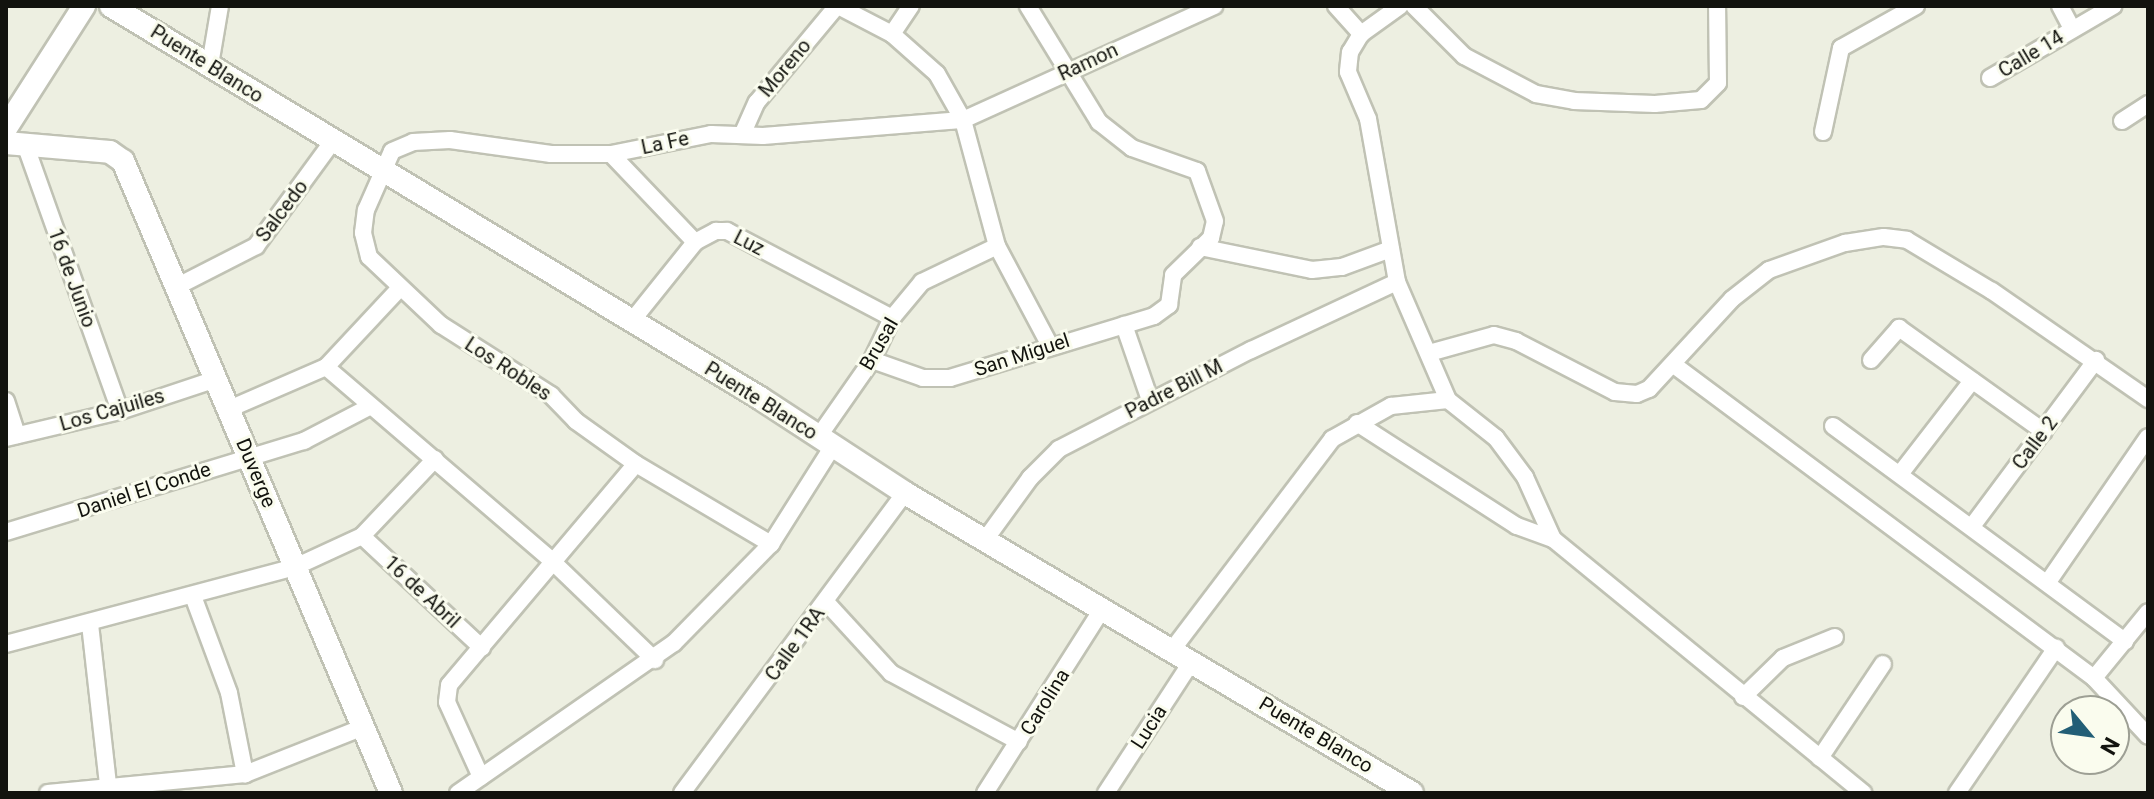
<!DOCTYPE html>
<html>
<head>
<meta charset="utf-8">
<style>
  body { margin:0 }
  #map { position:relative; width:2154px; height:799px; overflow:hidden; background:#edefe1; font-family:Roboto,sans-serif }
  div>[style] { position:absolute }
  .roads { filter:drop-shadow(2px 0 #c0c2b4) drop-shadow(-2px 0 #c0c2b4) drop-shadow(0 2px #c0c2b4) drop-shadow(0 -2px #c0c2b4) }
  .minor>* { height:16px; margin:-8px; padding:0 8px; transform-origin:8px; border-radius:8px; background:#fff }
  .tertiary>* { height:22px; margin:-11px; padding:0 11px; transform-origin:11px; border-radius:11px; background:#fff }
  span { translate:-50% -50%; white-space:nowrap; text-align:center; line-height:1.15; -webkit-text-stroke:6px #fafcee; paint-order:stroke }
  .street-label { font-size:20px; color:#12130e }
  .frame { position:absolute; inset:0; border:8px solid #12130e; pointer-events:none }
  .north { position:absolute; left:2050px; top:695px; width:80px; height:80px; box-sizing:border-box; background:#fafcee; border:2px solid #9d9f94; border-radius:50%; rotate:119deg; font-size:22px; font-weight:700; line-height:32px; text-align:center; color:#12130e }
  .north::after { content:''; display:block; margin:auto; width:28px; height:36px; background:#225e76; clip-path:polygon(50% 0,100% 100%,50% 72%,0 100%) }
</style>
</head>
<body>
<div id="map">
  <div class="roads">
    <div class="minor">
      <div style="left:838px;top:6px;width:61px;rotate:27.4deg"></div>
      <div style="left:892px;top:34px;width:60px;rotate:41.6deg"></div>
      <div style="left:937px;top:74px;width:53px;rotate:60.5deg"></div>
      <div style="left:963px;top:120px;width:131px;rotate:74.9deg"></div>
      <div style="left:997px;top:246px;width:111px;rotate:62deg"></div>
      <div style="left:1336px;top:6px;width:38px;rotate:48deg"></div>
      <div style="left:1400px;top:6px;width:48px;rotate:144.3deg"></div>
      <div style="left:1361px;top:34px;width:21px;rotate:121deg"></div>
      <div style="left:1350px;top:52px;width:20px;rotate:96deg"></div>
      <div style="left:1348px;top:72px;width:51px;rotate:66.9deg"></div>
      <div style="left:1368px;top:119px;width:166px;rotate:79.9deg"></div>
      <div style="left:1397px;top:282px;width:129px;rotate:66.6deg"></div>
      <div style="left:1448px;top:400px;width:61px;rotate:38.4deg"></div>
      <div style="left:1496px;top:438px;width:49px;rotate:53.4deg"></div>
      <div style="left:1525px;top:477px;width:68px;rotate:65.7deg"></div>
      <div style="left:1553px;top:539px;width:401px;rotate:39.3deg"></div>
      <div style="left:1414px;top:6px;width:71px;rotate:45deg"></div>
      <div style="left:1464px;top:56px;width:81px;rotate:27.8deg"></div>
      <div style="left:1536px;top:94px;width:39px;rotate:10deg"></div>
      <div style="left:1574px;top:101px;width:81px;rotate:2.1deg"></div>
      <div style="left:1655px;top:104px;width:46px;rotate:-5deg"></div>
      <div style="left:1701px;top:100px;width:24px;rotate:-45deg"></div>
      <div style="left:1718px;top:83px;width:77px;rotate:-90.7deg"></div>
      <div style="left:2060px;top:6px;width:26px;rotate:62deg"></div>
      <div style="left:892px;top:34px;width:34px;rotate:-56deg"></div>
      <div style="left:210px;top:65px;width:60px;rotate:-80.4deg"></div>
      <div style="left:1990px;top:78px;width:143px;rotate:-30.3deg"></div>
      <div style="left:2122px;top:121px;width:31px;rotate:-33deg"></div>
      <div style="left:1823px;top:132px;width:86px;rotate:-77.9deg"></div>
      <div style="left:1841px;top:48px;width:86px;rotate:-29.2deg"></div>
      <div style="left:742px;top:135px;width:36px;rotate:-66deg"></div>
      <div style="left:757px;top:102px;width:125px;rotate:-50.2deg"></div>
      <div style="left:25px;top:144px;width:283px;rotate:70.4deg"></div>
      <div style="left:611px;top:154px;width:122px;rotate:46.3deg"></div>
      <div style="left:1200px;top:247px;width:114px;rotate:11.6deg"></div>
      <div style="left:1312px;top:270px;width:30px;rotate:-6deg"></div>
      <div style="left:1342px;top:267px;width:52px;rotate:-20.2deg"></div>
      <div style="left:176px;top:287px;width:90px;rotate:-27.1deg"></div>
      <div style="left:256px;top:246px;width:129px;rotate:-53.8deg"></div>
      <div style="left:631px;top:322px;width:102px;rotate:-51.3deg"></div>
      <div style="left:695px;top:242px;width:24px;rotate:-28deg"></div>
      <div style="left:716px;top:231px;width:11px"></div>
      <div style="left:727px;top:231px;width:187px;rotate:27.8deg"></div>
      <div style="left:1124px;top:325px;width:79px;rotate:70.9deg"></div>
      <div style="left:1429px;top:353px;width:67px;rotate:-15.5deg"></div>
      <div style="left:1494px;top:335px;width:23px;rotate:15deg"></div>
      <div style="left:1516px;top:341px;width:111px;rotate:27.3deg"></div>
      <div style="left:1615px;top:392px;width:22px;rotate:5deg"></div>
      <div style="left:1637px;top:394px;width:13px;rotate:-23deg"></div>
      <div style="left:1649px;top:389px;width:122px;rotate:-47.3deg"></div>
      <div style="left:1732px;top:299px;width:47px;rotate:-38.1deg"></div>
      <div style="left:1769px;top:270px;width:81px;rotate:-19.6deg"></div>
      <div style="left:1845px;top:243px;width:39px;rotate:-9deg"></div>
      <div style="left:1884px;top:237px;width:23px;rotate:7deg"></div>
      <div style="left:1907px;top:240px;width:99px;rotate:31deg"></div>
      <div style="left:1992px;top:291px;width:190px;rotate:34.7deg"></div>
      <div style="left:872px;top:360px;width:54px;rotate:19.4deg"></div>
      <div style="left:923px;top:378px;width:27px"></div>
      <div style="left:950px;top:378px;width:213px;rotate:-16.9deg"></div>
      <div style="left:1154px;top:316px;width:19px;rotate:-36deg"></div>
      <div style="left:1169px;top:305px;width:30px;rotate:-82deg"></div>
      <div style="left:1173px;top:275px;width:53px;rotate:-44.2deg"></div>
      <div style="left:1211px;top:238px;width:17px;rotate:-77deg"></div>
      <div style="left:1215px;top:221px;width:53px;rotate:-109.8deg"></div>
      <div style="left:1197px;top:171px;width:69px;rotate:-160.5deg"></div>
      <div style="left:1132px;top:148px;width:42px;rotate:-141.8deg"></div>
      <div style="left:1099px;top:122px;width:136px;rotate:-121.5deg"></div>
      <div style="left:1871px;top:360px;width:43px;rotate:-48.8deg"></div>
      <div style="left:1899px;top:328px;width:178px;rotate:35.6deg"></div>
      <div style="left:1674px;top:365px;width:524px;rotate:36.69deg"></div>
      <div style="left:2094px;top:678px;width:79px;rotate:47deg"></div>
      <div style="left:326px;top:367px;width:298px;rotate:40.6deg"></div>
      <div style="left:552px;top:561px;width:143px;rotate:43.9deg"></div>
      <div style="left:6px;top:401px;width:36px;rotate:72deg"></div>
      <div style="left:229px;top:409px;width:106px;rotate:-23.4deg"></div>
      <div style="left:326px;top:367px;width:108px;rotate:-46.9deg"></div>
      <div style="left:1357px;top:423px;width:190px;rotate:32.8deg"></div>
      <div style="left:1517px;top:526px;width:38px;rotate:20deg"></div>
      <div style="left:1833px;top:426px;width:363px;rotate:36.4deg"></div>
      <div style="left:819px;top:436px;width:93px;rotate:-55.1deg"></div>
      <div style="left:872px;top:360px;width:47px;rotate:-64.5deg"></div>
      <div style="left:892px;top:318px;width:47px;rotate:-50.2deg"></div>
      <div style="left:922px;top:282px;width:83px;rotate:-25.6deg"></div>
      <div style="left:6px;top:438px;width:117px;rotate:-13.3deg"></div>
      <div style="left:120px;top:411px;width:101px;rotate:-18.4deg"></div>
      <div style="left:1900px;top:474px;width:118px;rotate:-52.3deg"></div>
      <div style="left:1973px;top:525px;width:206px;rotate:-53.3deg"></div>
      <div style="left:6px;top:532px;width:312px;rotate:-17deg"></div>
      <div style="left:304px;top:441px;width:73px;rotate:-27.6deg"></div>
      <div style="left:362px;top:536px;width:164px;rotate:43deg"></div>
      <div style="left:985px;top:540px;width:77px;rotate:-54deg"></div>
      <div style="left:1030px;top:478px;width:41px;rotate:-45deg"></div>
      <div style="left:1059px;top:449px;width:216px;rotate:-27.3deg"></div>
      <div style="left:1251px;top:350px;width:161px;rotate:-25deg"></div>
      <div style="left:771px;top:544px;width:157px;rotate:-149.3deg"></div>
      <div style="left:636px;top:464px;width:74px;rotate:-144.4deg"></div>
      <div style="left:576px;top:421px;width:36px;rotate:-134deg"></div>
      <div style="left:551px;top:395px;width:130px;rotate:-147.5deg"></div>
      <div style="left:441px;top:325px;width:99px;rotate:-136.6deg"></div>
      <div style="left:369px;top:257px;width:25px;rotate:-104deg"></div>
      <div style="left:363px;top:233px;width:23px;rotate:-83deg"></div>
      <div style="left:366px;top:210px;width:64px;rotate:-66.2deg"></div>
      <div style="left:392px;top:151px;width:23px;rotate:-23deg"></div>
      <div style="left:413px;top:142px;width:37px;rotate:-3deg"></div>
      <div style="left:450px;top:140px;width:102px;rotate:7.9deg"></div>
      <div style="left:551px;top:154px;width:60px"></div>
      <div style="left:611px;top:154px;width:102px;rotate:-11.3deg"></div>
      <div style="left:711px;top:134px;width:52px;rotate:2.2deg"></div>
      <div style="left:763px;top:136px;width:201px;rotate:-4.6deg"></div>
      <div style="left:963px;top:120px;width:276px;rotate:-24.4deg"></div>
      <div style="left:2048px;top:582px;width:176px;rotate:-55.4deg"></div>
      <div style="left:193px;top:596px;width:103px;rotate:69.6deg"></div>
      <div style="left:229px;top:693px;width:83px;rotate:78.8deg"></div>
      <div style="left:826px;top:602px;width:96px;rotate:47.5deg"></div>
      <div style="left:891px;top:673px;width:145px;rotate:28.3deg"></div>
      <div style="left:90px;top:624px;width:170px;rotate:83.6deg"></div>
      <div style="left:6px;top:644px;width:299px;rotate:-14.9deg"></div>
      <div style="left:295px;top:567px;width:74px;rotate:-24.8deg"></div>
      <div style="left:362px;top:536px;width:106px;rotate:-46.5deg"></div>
      <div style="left:1172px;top:650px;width:265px;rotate:-52.8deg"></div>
      <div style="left:1332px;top:439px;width:68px;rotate:-29.2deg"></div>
      <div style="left:1391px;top:406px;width:57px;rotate:-6deg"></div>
      <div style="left:2094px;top:678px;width:85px;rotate:-50.7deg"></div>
      <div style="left:1743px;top:697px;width:56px;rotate:-44.3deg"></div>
      <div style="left:1783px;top:658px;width:56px;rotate:-22deg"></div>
      <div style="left:1820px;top:758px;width:113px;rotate:-56.2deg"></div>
      <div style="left:481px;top:777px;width:82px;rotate:-114.4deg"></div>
      <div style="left:447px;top:702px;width:17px;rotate:-83deg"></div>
      <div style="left:449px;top:685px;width:289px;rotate:-49.8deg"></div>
      <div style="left:48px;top:793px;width:198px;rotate:-5.5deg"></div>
      <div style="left:245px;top:774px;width:128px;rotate:-21.6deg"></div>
      <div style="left:458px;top:793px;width:263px;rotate:-34.8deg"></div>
      <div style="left:674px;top:643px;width:139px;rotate:-45.6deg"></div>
      <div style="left:771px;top:544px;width:116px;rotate:-57.7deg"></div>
      <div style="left:682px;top:793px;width:374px;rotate:-53.4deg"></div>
      <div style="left:985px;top:793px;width:218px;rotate:-57.5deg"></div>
      <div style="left:1106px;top:793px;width:158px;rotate:-56.9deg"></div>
      <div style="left:1957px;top:793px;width:176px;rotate:-55.7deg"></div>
    </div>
    <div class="tertiary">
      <div style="left:111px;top:6px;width:758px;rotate:31.13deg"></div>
      <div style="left:760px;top:398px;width:173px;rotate:33.2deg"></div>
      <div style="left:905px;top:493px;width:589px;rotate:30.61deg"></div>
      <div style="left:6px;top:128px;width:145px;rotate:-57.4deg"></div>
      <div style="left:6px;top:143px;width:104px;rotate:4.9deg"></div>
      <div style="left:110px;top:152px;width:16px;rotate:35deg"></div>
      <div style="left:123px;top:161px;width:686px;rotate:67.02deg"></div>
    </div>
  </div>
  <div class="street-label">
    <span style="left:2031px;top:54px;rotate:-31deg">Calle 14</span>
    <span style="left:1088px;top:62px;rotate:-25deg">Ramon</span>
    <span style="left:207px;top:64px;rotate:32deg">Puente Blanco</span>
    <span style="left:785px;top:68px;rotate:-50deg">Moreno</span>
    <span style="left:665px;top:143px;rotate:-12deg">La Fe</span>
    <span style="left:282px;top:211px;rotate:-53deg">Salcedo</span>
    <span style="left:749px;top:243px;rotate:27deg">Luz</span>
    <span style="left:72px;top:278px;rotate:70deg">16 de Junio</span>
    <span style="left:879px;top:344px;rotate:-60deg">Brusal</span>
    <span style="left:1022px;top:355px;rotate:-18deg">San Miguel</span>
    <span style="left:508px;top:369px;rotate:33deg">Los Robles</span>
    <span style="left:1174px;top:389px;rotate:-27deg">Padre Bill M</span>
    <span style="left:761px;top:401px;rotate:32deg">Puente Blanco</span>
    <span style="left:112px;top:410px;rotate:-16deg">Los Cajuiles</span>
    <span style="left:2035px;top:443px;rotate:-53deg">Calle 2</span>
    <span style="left:256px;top:473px;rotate:67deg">Duverge</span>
    <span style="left:144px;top:490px;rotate:-18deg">Daniel El Conde</span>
    <span style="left:422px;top:592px;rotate:43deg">16 de Abril</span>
    <span style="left:795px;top:644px;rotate:-54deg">Calle 1RA</span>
    <span style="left:1045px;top:702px;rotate:-58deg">Carolina</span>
    <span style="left:1149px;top:727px;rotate:-57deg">Lucia</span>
    <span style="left:1316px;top:735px;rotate:31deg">Puente Blanco</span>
  </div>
  <div class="frame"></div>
  <div class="north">N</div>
</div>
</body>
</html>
